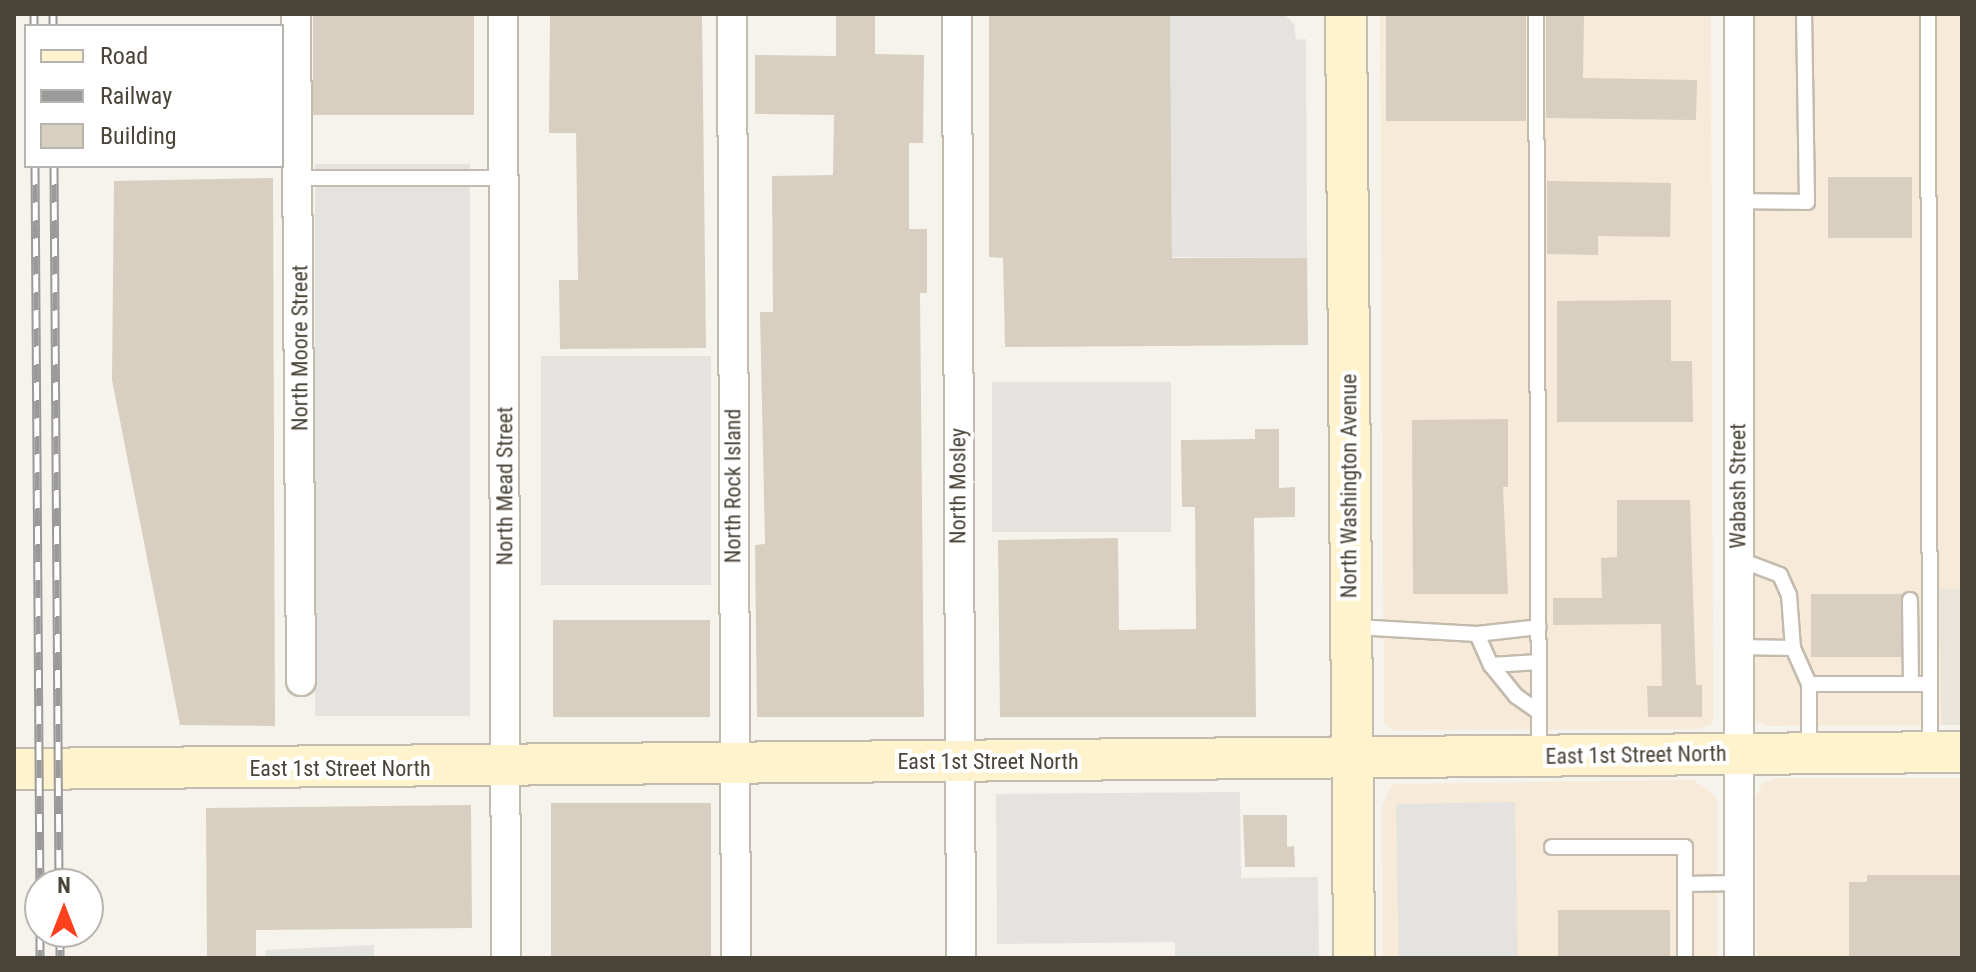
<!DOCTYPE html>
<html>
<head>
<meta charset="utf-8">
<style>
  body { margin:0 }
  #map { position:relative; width:1976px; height:972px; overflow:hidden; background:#f6f3ec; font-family:"Roboto Condensed",sans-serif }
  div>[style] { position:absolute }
  .residential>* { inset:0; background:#eae5da; transform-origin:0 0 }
  .commercial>* { inset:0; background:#f7ead8 }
  .parking>* { inset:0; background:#e5e3e0; transform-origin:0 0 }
  .building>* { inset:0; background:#d8cfc1; transform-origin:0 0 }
  .roads { filter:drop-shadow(2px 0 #c2bbae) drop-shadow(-2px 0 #c2bbae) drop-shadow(0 2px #c2bbae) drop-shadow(0 -2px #c2bbae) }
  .lane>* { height:14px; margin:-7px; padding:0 7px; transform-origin:7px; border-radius:7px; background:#fff }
  .street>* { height:28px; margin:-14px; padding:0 14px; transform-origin:14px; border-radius:14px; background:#fff }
  .secondary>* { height:40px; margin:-20px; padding:0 20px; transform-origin:20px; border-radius:20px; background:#fff3cd }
  .rail>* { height:9px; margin-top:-4.5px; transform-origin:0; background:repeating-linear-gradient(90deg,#fff 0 18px,#9a9a9a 0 36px); box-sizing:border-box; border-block:2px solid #9a9a9a }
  span { translate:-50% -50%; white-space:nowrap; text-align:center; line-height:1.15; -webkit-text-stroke:8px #fff; paint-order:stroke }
  .street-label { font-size:22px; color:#4b4439 }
  .frame { position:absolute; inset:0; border:16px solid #4b4439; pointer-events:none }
  .legend { position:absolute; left:24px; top:24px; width:260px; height:144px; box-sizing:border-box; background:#fff; border:2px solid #b7b4b0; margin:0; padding:10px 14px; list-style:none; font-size:24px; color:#4b4439 }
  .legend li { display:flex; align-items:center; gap:16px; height:40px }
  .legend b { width:40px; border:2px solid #b7b4b0 }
  .north { position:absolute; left:24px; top:868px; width:80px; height:80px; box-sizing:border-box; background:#fff; border:2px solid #b7b4b0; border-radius:50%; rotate:0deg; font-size:22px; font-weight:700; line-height:32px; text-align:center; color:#4b4439 }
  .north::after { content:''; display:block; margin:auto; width:28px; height:36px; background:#fc3f1d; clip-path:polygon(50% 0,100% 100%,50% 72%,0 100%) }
</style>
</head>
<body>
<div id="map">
  <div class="residential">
    <div style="left:1939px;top:589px;width:23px;height:136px"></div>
  </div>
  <div class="commercial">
    <div style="clip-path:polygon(1380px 14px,1711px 14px,1713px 723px,1700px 729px,1392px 730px,1384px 722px)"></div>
    <div style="clip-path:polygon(1750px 14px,1962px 14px,1962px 589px,1939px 589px,1942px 725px,1769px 726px,1756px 721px,1752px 709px)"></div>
    <div style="clip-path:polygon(1776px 778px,1962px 778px,1962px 958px,1757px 958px,1756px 798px,1762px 784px)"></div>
    <div style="clip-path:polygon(1694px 780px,1716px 797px,1717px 808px,1717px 958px,1383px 958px,1382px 808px,1392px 784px)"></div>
  </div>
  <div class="parking">
    <div style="clip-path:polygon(1170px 14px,1284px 14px,1294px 24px,1296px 40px,1306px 39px,1307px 258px,1172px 257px)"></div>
    <div style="left:470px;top:164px;width:552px;height:155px;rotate:90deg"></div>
    <div style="left:541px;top:356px;width:170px;height:229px"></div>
    <div style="left:992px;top:382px;width:179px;height:150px"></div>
    <div style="clip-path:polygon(1240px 792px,1241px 878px,1318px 877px,1319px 958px,1175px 958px,1175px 942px,997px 944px,996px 794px)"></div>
    <div style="left:1515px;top:802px;width:156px;height:119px;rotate:89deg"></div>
    <div style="clip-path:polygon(374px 945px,374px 958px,266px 958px,265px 950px)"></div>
  </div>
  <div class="building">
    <div style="left:313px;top:14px;width:161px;height:101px"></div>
    <div style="clip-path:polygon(550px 14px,702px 14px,706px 348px,560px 349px,559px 280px,578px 280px,576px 133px,549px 133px)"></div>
    <div style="clip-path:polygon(836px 14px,875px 14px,875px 54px,924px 55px,923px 143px,909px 143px,909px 229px,927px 229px,927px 293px,920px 293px,924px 717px,757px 717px,755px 545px,765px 544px,760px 312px,773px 312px,772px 176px,833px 175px,834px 115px,755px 114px,755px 55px,836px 56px)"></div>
    <div style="clip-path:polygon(989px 14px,1170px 14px,1172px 258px,1307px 258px,1308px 345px,1005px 347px,1003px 258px,989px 257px)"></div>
    <div style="left:1386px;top:14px;width:140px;height:107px"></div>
    <div style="clip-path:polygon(1546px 14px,1584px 14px,1583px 78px,1697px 80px,1696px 120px,1546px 118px)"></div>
    <div style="left:1828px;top:177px;width:84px;height:61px"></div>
    <div style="clip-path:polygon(273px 178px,275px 726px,180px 725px,112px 380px,114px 181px)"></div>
    <div style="clip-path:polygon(1547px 181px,1671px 183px,1670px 237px,1598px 236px,1598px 255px,1547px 254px)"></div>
    <div style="clip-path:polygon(1671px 300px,1671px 361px,1692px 361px,1693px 422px,1557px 422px,1557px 301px)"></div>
    <div style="clip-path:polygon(1508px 419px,1508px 487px,1503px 487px,1508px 594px,1413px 594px,1412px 420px)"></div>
    <div style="clip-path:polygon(1255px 429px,1279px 429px,1279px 488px,1295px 487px,1295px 517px,1254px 518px,1256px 717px,1000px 717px,998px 540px,1118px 538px,1119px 630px,1196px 629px,1195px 507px,1182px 507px,1181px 440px,1255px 439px)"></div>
    <div style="clip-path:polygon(1617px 500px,1690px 500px,1696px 685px,1702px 685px,1702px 717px,1648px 717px,1647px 686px,1662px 686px,1661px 624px,1553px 625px,1553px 598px,1602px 598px,1601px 558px,1617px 557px)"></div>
    <div style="left:1811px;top:594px;width:91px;height:63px"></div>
    <div style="left:710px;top:620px;width:97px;height:157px;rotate:90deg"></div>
    <div style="left:551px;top:803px;width:160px;height:155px"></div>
    <div style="clip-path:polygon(471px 805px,472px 928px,256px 930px,256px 958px,207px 958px,206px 808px)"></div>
    <div style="clip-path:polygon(1243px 815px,1287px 815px,1287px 847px,1294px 846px,1295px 867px,1245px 867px)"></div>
    <div style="clip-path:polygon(1867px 875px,1962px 875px,1962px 958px,1849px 958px,1849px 882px,1867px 882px)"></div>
    <div style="left:1558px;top:910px;width:112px;height:48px"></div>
  </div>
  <div class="roads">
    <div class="lane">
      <div style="left:1536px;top:14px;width:739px;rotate:89.77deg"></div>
      <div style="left:1928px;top:14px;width:738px;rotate:89.84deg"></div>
      <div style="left:299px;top:178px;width:204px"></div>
      <div style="left:1738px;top:201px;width:69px;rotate:0.8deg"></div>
      <div style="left:1807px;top:202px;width:188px;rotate:-90.9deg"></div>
      <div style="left:1738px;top:559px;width:45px;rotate:20.9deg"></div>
      <div style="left:1780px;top:575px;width:22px;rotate:66deg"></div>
      <div style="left:1789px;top:595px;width:53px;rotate:85.7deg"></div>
      <div style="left:1910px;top:600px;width:84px;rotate:89.3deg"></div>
      <div style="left:1355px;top:627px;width:122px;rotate:3.3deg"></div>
      <div style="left:1477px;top:634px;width:62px;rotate:-6.4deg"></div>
      <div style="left:1477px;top:634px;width:34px;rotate:66deg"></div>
      <div style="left:1491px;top:665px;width:40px;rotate:51deg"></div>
      <div style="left:1516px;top:696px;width:28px;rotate:35deg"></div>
      <div style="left:1737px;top:647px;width:56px;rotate:1deg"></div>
      <div style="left:1793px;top:648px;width:39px;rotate:66deg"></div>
      <div style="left:1491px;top:665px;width:48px;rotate:-3.6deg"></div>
      <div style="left:1809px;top:752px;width:68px;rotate:-90deg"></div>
      <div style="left:1809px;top:684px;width:121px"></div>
      <div style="left:1552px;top:847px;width:133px"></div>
      <div style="left:1685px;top:847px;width:111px;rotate:90deg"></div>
      <div style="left:1685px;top:884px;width:53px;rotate:-1.1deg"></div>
    </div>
    <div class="street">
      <div style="left:296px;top:14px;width:667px;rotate:89.57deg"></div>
      <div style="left:503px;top:14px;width:944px;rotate:89.82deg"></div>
      <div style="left:732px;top:14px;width:944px;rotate:89.76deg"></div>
      <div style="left:957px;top:14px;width:944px;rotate:89.76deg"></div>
      <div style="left:1739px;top:958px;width:944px;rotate:-90deg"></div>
    </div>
    <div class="secondary">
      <div style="left:1346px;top:14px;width:944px;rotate:89.51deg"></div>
      <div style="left:14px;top:769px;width:1948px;rotate:-0.5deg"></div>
    </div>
  </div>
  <div class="rail">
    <div style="left:34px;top:14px;width:12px;rotate:90deg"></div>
    <div style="left:53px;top:14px;width:12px;rotate:90deg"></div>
    <div style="left:35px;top:166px;width:727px;rotate:89.61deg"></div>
    <div style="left:54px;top:166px;width:718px;rotate:89.6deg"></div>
    <div style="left:40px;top:932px;width:26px;rotate:90deg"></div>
    <div style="left:60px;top:932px;width:26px;rotate:90deg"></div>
  </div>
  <div class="street-label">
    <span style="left:300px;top:348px;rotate:-90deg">North Moore Street</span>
    <span style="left:505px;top:486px;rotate:-90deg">North Mead Street</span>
    <span style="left:733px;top:486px;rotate:-90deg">North Rock Island</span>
    <span style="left:958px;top:486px;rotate:-90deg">North Mosley</span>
    <span style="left:1349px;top:486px;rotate:-90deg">North Washington Avenue</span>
    <span style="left:1738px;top:486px;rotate:-90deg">Wabash Street</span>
    <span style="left:1636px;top:755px;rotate:-1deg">East 1st Street North</span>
    <span style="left:988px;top:762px">East 1st Street North</span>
    <span style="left:340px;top:769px">East 1st Street North</span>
  </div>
  <div class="frame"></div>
  <ul class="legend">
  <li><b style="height:10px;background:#fff3cd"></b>Road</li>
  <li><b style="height:10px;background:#9a9a9a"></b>Railway</li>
  <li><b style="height:22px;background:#d8cfc1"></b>Building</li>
  </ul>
  <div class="north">N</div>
</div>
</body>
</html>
